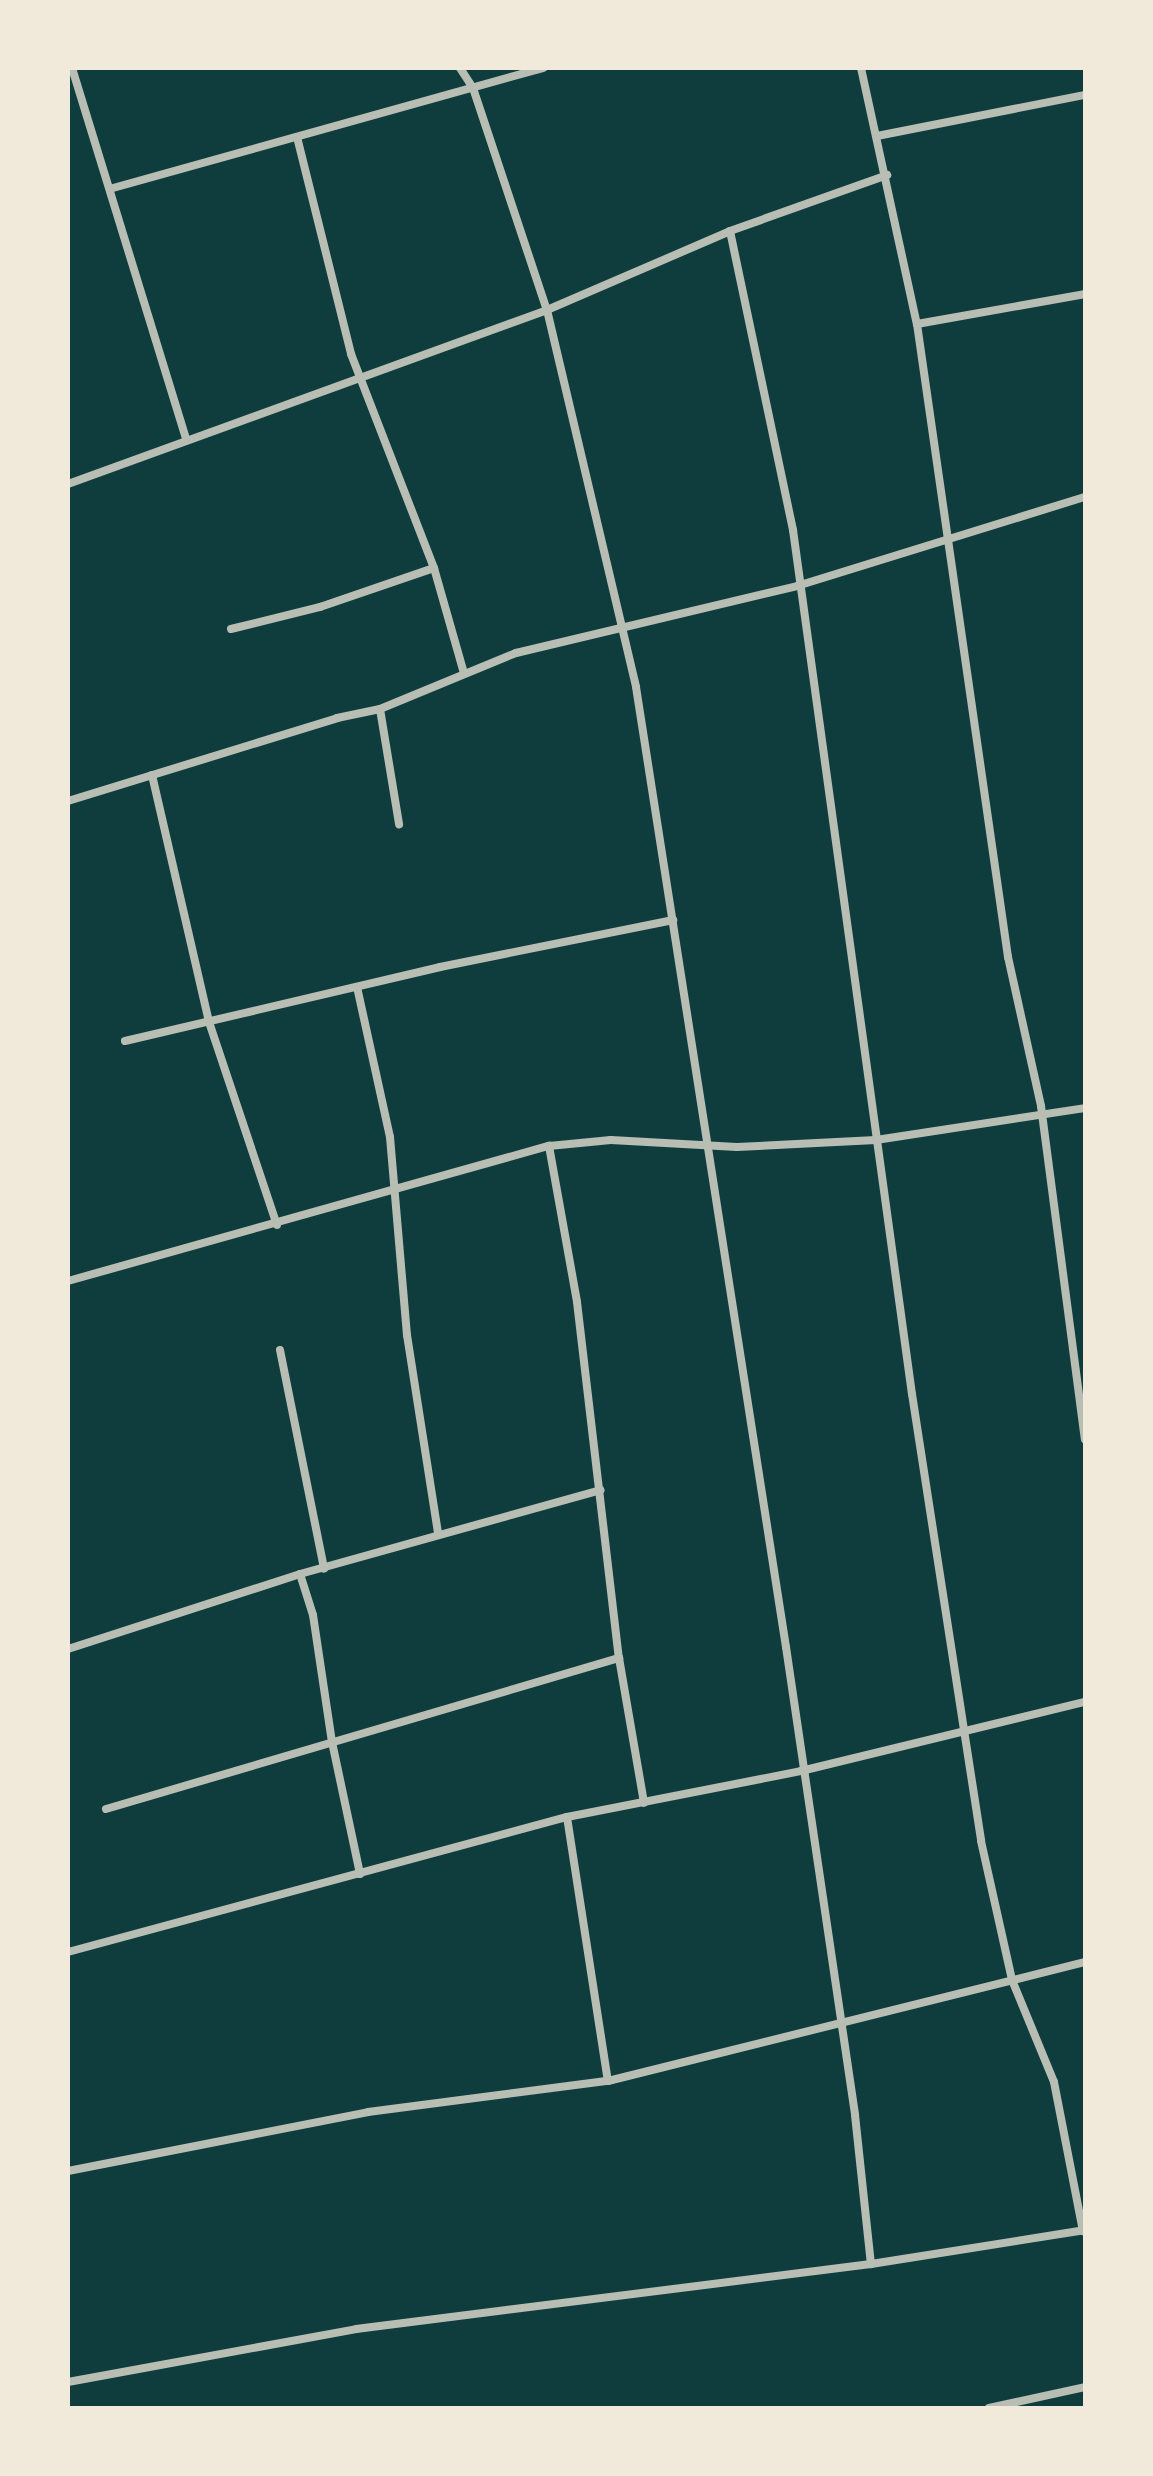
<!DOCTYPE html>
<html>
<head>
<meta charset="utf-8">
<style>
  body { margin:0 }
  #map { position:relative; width:1153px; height:2476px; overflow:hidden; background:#0f3d3e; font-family:"Nunito Sans",sans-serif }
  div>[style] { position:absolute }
  .minor>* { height:8px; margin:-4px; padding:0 4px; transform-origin:4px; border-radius:4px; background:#b8beb3 }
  span { translate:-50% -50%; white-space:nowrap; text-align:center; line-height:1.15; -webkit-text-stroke:8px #f1e9da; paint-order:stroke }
  .frame { position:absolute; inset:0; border:70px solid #f1e9da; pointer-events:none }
</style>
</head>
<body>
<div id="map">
  <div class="minor">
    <div style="left:72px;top:68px;width:388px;rotate:72.9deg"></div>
    <div style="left:460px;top:68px;width:24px;rotate:57deg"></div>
    <div style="left:473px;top:88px;width:234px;rotate:71.6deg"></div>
    <div style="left:547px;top:310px;width:387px;rotate:76.7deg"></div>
    <div style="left:636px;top:687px;width:972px;rotate:81.12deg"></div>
    <div style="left:786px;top:1647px;width:473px;rotate:81.6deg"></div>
    <div style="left:855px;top:2115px;width:150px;rotate:83.9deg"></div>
    <div style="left:861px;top:68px;width:262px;rotate:77.7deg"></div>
    <div style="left:917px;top:324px;width:640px;rotate:81.82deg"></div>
    <div style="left:1008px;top:957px;width:153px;rotate:77.5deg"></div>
    <div style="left:1041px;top:1106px;width:336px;rotate:82.5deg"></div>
    <div style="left:877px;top:136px;width:212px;rotate:-11.2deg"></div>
    <div style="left:297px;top:137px;width:224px;rotate:76deg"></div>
    <div style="left:351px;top:354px;width:230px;rotate:68.8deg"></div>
    <div style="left:434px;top:568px;width:109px;rotate:74.1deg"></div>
    <div style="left:113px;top:188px;width:447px;rotate:-15.6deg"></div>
    <div style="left:730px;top:231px;width:306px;rotate:78.1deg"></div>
    <div style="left:793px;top:530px;width:872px;rotate:82.16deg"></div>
    <div style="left:912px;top:1394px;width:452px;rotate:81.2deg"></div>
    <div style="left:981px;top:1841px;width:142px;rotate:77.4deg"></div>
    <div style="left:1012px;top:1980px;width:110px;rotate:67.6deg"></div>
    <div style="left:1054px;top:2082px;width:152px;rotate:79deg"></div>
    <div style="left:917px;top:324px;width:171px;rotate:-10.1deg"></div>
    <div style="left:68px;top:484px;width:510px;rotate:-19.96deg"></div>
    <div style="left:547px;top:310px;width:199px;rotate:-23.3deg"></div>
    <div style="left:730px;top:231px;width:167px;rotate:-19.6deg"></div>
    <div style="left:231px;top:629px;width:92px;rotate:-13.9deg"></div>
    <div style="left:320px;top:607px;width:120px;rotate:-18.9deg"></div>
    <div style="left:380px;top:709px;width:117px;rotate:80.6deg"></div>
    <div style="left:152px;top:775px;width:253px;rotate:77deg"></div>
    <div style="left:209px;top:1022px;width:214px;rotate:71.5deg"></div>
    <div style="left:68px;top:801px;width:282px;rotate:-17.1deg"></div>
    <div style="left:337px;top:718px;width:44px;rotate:-11.8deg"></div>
    <div style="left:380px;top:709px;width:147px;rotate:-22.4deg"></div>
    <div style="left:516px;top:653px;width:289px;rotate:-13.4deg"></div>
    <div style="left:797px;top:586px;width:301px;rotate:-17.2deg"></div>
    <div style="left:357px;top:987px;width:154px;rotate:77.6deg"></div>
    <div style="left:390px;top:1137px;width:199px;rotate:85.1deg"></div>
    <div style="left:407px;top:1335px;width:201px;rotate:81.1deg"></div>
    <div style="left:125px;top:1041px;width:324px;rotate:-13.2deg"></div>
    <div style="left:440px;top:967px;width:238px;rotate:-11.4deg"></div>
    <div style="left:549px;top:1146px;width:158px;rotate:79.8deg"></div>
    <div style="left:577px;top:1302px;width:358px;rotate:83.3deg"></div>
    <div style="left:619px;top:1658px;width:147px;rotate:80.2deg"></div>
    <div style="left:68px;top:1281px;width:500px;rotate:-15.7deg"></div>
    <div style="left:549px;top:1146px;width:62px;rotate:-5.5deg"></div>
    <div style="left:611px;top:1140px;width:126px;rotate:3.2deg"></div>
    <div style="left:737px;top:1147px;width:139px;rotate:-2.9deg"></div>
    <div style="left:876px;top:1140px;width:211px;rotate:-8.7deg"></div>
    <div style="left:280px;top:1350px;width:223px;rotate:78.6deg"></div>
    <div style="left:300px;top:1574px;width:43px;rotate:72.4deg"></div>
    <div style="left:313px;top:1615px;width:128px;rotate:81.5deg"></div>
    <div style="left:332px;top:1742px;width:135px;rotate:78deg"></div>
    <div style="left:68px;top:1649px;width:244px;rotate:-17.9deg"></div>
    <div style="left:300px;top:1574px;width:312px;rotate:-15.6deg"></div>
    <div style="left:106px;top:1809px;width:535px;rotate:-16.4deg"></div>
    <div style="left:567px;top:1817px;width:267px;rotate:81.2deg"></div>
    <div style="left:68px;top:1952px;width:517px;rotate:-15.14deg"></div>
    <div style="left:567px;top:1817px;width:238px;rotate:-11.1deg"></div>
    <div style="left:801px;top:1771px;width:292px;rotate:-13.7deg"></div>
    <div style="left:68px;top:2171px;width:306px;rotate:-11.1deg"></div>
    <div style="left:368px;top:2112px;width:242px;rotate:-7.4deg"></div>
    <div style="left:608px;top:2081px;width:492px;rotate:-14deg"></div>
    <div style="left:68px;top:2382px;width:293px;rotate:-10.4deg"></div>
    <div style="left:356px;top:2329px;width:519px;rotate:-7.19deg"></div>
    <div style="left:871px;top:2264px;width:217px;rotate:-9deg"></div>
    <div style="left:989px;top:2408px;width:98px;rotate:-12.3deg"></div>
  </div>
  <div class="frame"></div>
</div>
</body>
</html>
